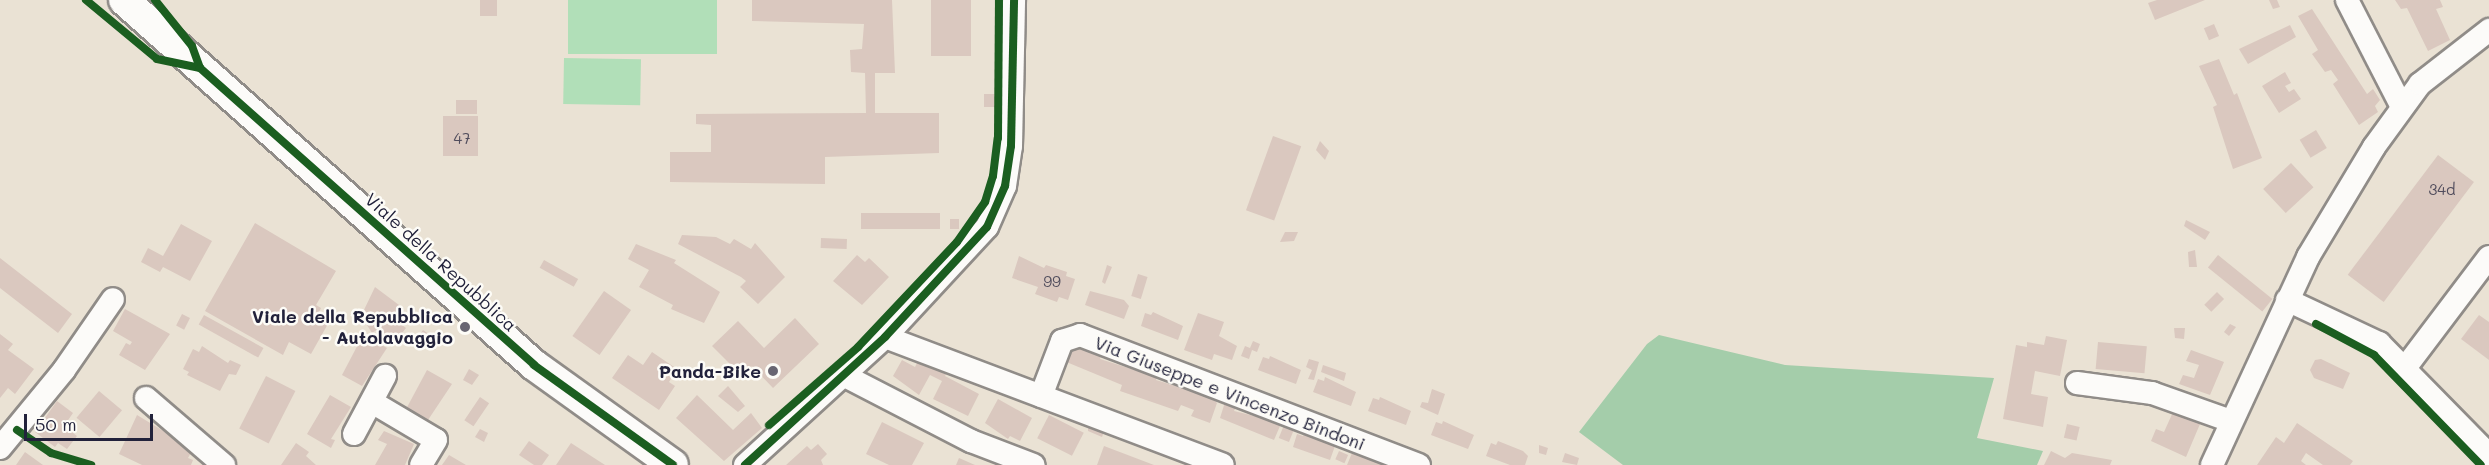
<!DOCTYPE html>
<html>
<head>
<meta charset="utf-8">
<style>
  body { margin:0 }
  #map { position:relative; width:2489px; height:465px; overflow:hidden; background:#eae2d4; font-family:Mali,sans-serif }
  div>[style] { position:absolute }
  .green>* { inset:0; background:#b1dfb8; transform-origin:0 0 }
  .forest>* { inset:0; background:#a4cdaa }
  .building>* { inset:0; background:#dac8bf; transform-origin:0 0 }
  .roads { filter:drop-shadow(2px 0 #908c88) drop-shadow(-2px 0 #908c88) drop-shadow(0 2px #908c88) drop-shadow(0 -2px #908c88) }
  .minor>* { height:22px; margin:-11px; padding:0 11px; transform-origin:11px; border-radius:11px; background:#fcfbf9 }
  .major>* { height:30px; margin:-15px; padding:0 15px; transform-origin:15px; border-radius:15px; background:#fcfbf9 }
  .cycleway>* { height:8px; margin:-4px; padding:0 4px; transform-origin:4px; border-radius:4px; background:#1b5e20 }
  .dots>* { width:16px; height:16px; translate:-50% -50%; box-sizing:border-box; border:3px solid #fdfcf7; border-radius:50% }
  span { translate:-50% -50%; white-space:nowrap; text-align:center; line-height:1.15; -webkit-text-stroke:5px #fdfcf7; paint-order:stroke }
  .number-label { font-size:15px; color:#504c5c }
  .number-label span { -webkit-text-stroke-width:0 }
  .street-label { font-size:18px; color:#22223b }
  .poi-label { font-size:18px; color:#22223b; font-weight:700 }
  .right { translate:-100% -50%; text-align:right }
  .scale { position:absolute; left:24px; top:414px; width:129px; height:27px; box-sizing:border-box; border:3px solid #22223b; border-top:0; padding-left:8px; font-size:18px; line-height:21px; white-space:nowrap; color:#22223b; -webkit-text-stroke:4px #fdfcf7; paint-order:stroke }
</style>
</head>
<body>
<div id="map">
  <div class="green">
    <div style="left:568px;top:0;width:149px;height:54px"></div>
    <div style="left:564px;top:58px;width:77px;height:46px;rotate:1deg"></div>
  </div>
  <div class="forest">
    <div style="clip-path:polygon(1659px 335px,1785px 365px,1994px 378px,1977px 438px,2043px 451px,2037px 465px,1623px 465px,1579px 432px,1647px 344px)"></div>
  </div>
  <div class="building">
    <div style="left:480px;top:0;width:17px;height:16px"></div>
    <div style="clip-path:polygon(752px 0,892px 0,895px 73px,875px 73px,875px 113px,939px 113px,939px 153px,825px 157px,825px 184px,670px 182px,670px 152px,711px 152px,711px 125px,696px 124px,696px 114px,866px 113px,865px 73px,851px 72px,850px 50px,862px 49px,864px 24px,752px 21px)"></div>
    <div style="left:931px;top:0;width:40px;height:56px"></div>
    <div style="clip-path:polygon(2157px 0,2205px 0,2155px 20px,2148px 3px)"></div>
    <div style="clip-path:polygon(2269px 0,2277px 0,2280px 7px,2273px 9px)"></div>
    <div style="clip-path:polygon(2395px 0,2440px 0,2443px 7px,2436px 9px,2450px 40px,2428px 51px,2407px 8px,2401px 9px)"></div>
    <div style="clip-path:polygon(2312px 9px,2367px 94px,2373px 89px,2380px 100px,2375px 106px,2378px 112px,2359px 125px,2333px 84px,2338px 80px,2331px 70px,2325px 72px,2312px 54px,2318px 50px,2298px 16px)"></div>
    <div style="left:2214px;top:24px;width:13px;height:11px;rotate:67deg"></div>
    <div style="clip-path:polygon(2290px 25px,2296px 37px,2248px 64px,2239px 49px)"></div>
    <div style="clip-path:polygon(2219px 59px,2234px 95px,2237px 93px,2262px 158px,2233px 169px,2213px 107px,2217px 105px,2199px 66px)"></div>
    <div style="clip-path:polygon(2285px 72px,2291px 83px,2285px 86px,2289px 92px,2294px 89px,2301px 99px,2279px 113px,2262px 86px)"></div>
    <div style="left:984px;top:94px;width:11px;height:13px"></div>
    <div style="left:456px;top:100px;width:21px;height:14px"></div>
    <div style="left:443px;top:116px;width:35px;height:40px"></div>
    <div style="left:2316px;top:130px;width:21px;height:19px;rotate:59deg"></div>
    <div style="left:1273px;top:136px;width:30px;height:79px;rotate:20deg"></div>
    <div style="clip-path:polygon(1320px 141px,1329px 151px,1325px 160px,1316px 150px)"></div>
    <div style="left:2438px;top:155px;width:45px;height:150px;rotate:37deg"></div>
    <div style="left:2291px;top:163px;width:33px;height:38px;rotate:47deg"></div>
    <div style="left:861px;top:213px;width:79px;height:16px"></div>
    <div style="left:950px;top:219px;width:9px;height:10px"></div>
    <div style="clip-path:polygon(2186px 220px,2210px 232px,2205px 240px,2184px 226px)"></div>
    <div style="clip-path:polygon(255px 223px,336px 271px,316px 305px,321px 308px,317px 316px,329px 322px,311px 354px,289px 342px,283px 355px,205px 311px)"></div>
    <div style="clip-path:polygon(181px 224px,212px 241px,190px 281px,163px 267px,160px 272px,141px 262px,148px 248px,163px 256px)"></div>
    <div style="clip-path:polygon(1285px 232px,1298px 232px,1294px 241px,1280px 242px)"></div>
    <div style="clip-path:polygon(682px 235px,716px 237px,730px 244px,734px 239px,751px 249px,755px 243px,785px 277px,758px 304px,740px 287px,746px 281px,741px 277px,678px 244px)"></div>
    <div style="left:821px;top:238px;width:26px;height:10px;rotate:2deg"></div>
    <div style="clip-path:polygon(636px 244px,676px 260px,674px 263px,720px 292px,704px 323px,671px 309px,673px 305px,639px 287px,649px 270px,628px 259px)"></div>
    <div style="clip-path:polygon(2195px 250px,2197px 267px,2189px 267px,2188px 252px)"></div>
    <div style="clip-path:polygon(857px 255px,865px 262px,869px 258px,889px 277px,862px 305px,833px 281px)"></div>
    <div style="left:2218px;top:255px;width:70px;height:16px;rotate:39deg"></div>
    <div style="clip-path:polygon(1019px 256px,1044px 268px,1046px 265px,1067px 272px,1066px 276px,1075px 279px,1068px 300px,1059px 297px,1057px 302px,1035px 294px,1038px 287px,1012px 278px)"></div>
    <div style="clip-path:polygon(0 258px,72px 314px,58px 333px,0 288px)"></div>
    <div style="left:544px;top:260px;width:39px;height:9px;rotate:29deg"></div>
    <div style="clip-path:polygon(1107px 265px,1112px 267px,1105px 284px,1102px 282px)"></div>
    <div style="left:1138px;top:274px;width:10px;height:23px;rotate:17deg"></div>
    <div style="clip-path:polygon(375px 287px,403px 308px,394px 319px,406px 328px,395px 342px,378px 329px,372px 333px,367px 325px,374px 321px,363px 312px)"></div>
    <div style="left:604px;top:291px;width:33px;height:55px;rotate:35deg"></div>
    <div style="clip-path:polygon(1090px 291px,1124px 300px,1129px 306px,1124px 319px,1085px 305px)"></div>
    <div style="left:2217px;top:292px;width:10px;height:18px;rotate:45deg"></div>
    <div style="clip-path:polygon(125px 309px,170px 334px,145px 370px,119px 355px,126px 343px,130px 345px,132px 342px,113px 331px)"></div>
    <div style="clip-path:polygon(1153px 312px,1183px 326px,1178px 340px,1141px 326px,1145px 313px,1151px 315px)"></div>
    <div style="clip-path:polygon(1198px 313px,1224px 322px,1219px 336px,1237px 346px,1232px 360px,1214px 354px,1212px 360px,1184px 350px)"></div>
    <div style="left:182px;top:314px;width:9px;height:13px;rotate:27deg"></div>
    <div style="left:204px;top:315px;width:68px;height:11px;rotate:29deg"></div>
    <div style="clip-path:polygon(2479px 315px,2489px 322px,2489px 360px,2461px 339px)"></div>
    <div style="clip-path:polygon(795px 318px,819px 344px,773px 388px,752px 366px,742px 376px,712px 346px,738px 321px,764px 348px)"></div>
    <div style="clip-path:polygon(2230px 324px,2236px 327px,2229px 336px,2224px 332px)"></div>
    <div style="clip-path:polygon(2174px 328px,2185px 328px,2184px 339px,2175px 338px)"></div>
    <div style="clip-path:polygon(423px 330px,440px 342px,435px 350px,417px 339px)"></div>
    <div style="clip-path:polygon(0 334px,13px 344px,8px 350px,34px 369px,15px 394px,8px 388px,0 398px)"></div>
    <div style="clip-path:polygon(363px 335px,387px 348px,362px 386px,342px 375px)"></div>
    <div style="clip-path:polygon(2046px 336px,2067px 340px,2060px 376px,2035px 371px,2031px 394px,2048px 397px,2043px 427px,2003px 419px,2016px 345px,2027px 347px,2027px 342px,2044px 345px)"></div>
    <div style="clip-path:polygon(1253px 341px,1260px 344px,1257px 352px,1252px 350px,1249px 359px,1241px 356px,1245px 346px,1250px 348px)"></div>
    <div style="left:2098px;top:342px;width:49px;height:27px;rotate:5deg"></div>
    <div style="clip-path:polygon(202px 346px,228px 363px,230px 360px,241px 365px,236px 375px,229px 374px,220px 391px,187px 375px,189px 372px,183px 369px,193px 349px,199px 352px)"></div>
    <div style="clip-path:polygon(1077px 346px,1101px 355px,1100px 359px,1157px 377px,1156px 380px,1212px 397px,1217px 403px,1210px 423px,1191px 416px,1194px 410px,1181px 405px,1178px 411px,1120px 391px,1122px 385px,1064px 361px,1069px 347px,1075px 349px)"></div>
    <div style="clip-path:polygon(2191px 350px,2224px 362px,2210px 395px,2179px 384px,2183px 375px,2194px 378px,2199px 365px,2186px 361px)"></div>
    <div style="clip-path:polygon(652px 352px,677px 369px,669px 382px,675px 386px,659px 410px,612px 378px,628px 355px,643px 365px)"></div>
    <div style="clip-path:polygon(1270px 356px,1301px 370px,1296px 384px,1258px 370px,1263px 357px,1269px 359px)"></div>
    <div style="clip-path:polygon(919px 359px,948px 370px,945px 376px,979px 394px,968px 416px,933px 399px,942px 381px,930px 375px,919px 395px,893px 376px,902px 360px,915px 367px)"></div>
    <div style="clip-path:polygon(1309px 359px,1319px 362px,1314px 380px,1308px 379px,1312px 370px,1306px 367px)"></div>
    <div style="clip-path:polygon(2321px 359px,2350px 373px,2343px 389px,2314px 378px,2310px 370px,2315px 360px)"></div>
    <div style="clip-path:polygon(1323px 365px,1346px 373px,1344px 381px,1321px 372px)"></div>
    <div style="clip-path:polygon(469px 369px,479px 375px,472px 385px,463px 380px)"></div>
    <div style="clip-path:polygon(427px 370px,452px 384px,426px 423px,405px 411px)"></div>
    <div style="left:266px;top:376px;width:33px;height:59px;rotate:27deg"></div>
    <div style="clip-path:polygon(1325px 377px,1356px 392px,1351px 406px,1313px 392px,1318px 379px,1324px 381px)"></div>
    <div style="clip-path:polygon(728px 386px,745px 406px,738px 412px,718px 396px)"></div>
    <div style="clip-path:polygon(1432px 389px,1445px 394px,1438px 415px,1420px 407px,1422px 402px,1428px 403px)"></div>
    <div style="left:99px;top:391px;width:30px;height:35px;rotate:40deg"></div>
    <div style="clip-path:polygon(330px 395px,351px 407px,331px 439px,335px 440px,331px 448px,307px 434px)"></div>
    <div style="clip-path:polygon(697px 395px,733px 430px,751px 413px,762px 428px,724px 461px,676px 418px)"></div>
    <div style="left:480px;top:397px;width:11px;height:28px;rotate:34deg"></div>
    <div style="clip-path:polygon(1380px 397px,1411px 411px,1406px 425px,1368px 411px,1373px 398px,1379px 400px)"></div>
    <div style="clip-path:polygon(998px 399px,1032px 418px,1020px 441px,1010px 436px,1008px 439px,985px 423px)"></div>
    <div style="clip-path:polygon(1226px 399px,1238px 403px,1234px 411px,1275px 421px,1280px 426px,1274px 440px,1220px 418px)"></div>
    <div style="clip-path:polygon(57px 401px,73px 413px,64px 426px,77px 436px,67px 449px,58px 443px,55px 447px,35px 432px)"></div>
    <div style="clip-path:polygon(2173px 412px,2200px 424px,2186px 457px,2151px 441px,2156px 429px,2164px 432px)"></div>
    <div style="clip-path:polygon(137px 415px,193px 449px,188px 458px,193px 460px,191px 465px,142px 465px,119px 454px)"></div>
    <div style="left:1049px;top:415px;width:39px;height:26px;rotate:27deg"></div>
    <div style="clip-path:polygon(1443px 421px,1474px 435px,1468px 449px,1431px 435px,1436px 422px,1442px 424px)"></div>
    <div style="clip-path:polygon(882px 422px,924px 443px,912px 465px,889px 465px,866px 454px)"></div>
    <div style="clip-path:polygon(1088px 423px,1105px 429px,1102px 437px,1088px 431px)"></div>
    <div style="clip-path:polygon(2297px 423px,2353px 461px,2350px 465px,2323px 465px,2306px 453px,2301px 461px,2306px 465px,2257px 465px,2276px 437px,2284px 443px)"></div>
    <div style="left:2067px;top:424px;width:13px;height:14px;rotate:13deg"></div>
    <div style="left:1284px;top:425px;width:11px;height:14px;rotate:22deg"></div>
    <div style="clip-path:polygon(480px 429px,488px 433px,484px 442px,475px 437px)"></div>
    <div style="clip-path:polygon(384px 431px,414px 444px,405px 465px,375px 465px,387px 444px,378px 440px)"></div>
    <div style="clip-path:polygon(1305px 432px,1335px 446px,1330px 460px,1293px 447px,1297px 434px,1303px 436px)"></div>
    <div style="clip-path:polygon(529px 441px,549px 455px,542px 465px,534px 465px,519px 455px)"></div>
    <div style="clip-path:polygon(1498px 441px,1523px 451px,1528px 456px,1525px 465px,1510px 465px,1486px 456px,1491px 443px,1496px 445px)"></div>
    <div style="clip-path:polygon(296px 443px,309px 452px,306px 456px,316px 465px,281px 465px)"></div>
    <div style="clip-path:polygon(571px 443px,605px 465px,556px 465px)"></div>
    <div style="clip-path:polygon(818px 444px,827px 454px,821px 460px,823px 465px,786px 465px,807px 446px,811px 450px)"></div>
    <div style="clip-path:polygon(1539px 445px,1548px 448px,1546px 455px,1539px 453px)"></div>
    <div style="clip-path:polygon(1104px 446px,1154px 465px,1097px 465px)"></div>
    <div style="left:1339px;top:451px;width:10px;height:9px;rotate:24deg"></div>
    <div style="clip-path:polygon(2051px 451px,2065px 458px,2072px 453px,2112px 460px,2110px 465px,2044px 465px)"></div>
    <div style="clip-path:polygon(25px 452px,43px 465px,16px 465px)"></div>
    <div style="clip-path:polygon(1352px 453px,1359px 453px,1384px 465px,1347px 465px)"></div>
    <div style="clip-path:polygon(1565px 453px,1579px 458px,1577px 465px,1562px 462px)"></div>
    <div style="clip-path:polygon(449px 455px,466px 465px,442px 465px)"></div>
    <div style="clip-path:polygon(959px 458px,975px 465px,956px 465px)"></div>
  </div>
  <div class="roads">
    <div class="minor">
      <div style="left:2347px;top:0;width:118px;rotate:62.8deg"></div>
      <div style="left:2287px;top:300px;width:102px;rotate:25.1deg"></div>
      <div style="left:2379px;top:343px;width:157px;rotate:45.5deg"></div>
      <div style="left:885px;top:337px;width:361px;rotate:20.7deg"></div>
      <div style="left:2405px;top:368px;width:139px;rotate:-52.9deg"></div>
      <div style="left:845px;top:376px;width:142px;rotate:27.3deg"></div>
      <div style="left:971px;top:441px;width:67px;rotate:20.9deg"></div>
      <div style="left:2077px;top:383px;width:76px;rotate:7.6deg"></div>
      <div style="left:2152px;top:393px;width:84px;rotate:19.5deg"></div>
      <div style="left:1041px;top:396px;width:59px;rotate:-69.1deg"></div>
      <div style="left:1062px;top:341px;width:19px;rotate:-18deg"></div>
      <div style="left:1080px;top:335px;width:363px;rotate:21deg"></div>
      <div style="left:146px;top:398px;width:103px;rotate:40.7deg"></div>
      <div style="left:372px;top:402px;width:74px;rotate:30.7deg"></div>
      <div style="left:436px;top:440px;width:29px;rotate:121deg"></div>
      <div style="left:354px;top:434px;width:66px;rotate:-61.9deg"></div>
      <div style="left:0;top:448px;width:101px;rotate:-50.6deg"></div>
      <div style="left:64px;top:370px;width:86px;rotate:-55.4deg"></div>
      <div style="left:745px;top:465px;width:190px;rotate:-42.4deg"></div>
      <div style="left:885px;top:337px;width:150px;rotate:-47.2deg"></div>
      <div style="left:987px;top:227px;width:45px;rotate:-66.3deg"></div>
      <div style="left:1005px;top:186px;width:40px;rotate:-81.5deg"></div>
      <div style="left:1011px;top:146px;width:146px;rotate:-88.8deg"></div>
      <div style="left:2212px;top:465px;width:229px;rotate:-65.2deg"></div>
      <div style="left:2308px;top:257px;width:128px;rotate:-59deg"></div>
      <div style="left:2374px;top:147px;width:78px;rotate:-53.9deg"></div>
      <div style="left:2420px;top:84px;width:88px;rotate:-38deg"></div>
    </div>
    <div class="major">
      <div style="left:124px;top:0;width:549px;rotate:41.68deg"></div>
      <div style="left:534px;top:365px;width:171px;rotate:35.7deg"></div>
    </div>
  </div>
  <div class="cycleway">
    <div style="left:86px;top:0;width:92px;rotate:39.7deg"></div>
    <div style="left:157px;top:59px;width:44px;rotate:11.8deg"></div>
    <div style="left:155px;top:0;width:59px;rotate:51.2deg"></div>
    <div style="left:192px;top:46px;width:23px;rotate:70deg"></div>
    <div style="left:200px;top:68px;width:447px;rotate:41.6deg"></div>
    <div style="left:534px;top:365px;width:171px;rotate:35.7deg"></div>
    <div style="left:2316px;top:324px;width:66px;rotate:28.1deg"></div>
    <div style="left:2374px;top:355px;width:153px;rotate:45.8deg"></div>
    <div style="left:769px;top:425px;width:118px;rotate:-41.2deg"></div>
    <div style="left:858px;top:347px;width:144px;rotate:-46.7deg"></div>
    <div style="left:957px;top:242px;width:49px;rotate:-55deg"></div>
    <div style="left:985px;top:202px;width:27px;rotate:-73deg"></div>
    <div style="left:993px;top:176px;width:38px;rotate:-83deg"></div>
    <div style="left:998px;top:138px;width:138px;rotate:-89.6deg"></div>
    <div style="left:17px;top:430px;width:41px;rotate:34.1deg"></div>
    <div style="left:51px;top:453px;width:42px;rotate:16.7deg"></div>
    <div style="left:745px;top:465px;width:190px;rotate:-42.4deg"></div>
    <div style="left:885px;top:337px;width:150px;rotate:-47.2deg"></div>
    <div style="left:987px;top:227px;width:45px;rotate:-66.3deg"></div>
    <div style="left:1005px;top:186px;width:40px;rotate:-81.5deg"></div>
    <div style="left:1011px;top:146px;width:146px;rotate:-88.8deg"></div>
  </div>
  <div class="dots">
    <div style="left:465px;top:327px;background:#686571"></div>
    <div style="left:773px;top:371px;background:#686571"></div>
  </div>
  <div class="number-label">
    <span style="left:462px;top:139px">47</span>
    <span style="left:2442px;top:190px">34d</span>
    <span style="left:1052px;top:282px">99</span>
  </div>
  <div class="street-label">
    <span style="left:441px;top:262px;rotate:42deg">Viale della Repubblica</span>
    <span style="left:1230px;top:393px;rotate:21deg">Via Giuseppe e Vincenzo Bindoni</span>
  </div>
  <div class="poi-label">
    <span class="right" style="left:453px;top:327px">Viale della Repubblica<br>- Autolavaggio</span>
    <span class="right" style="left:761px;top:371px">Panda-Bike</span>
  </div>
  <div class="scale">50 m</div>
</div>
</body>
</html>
